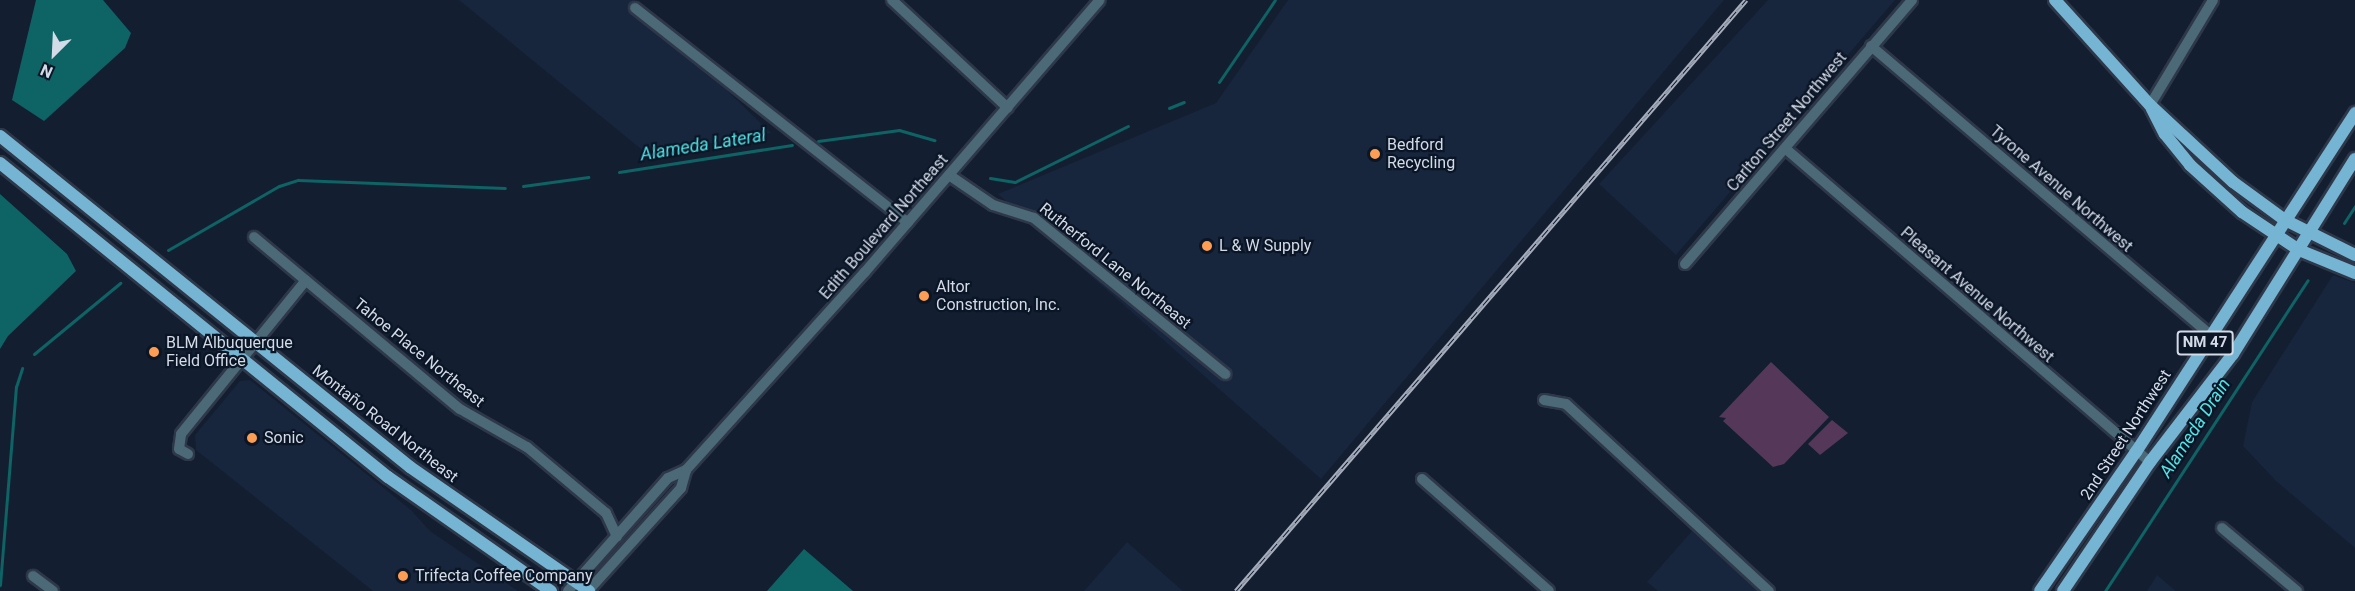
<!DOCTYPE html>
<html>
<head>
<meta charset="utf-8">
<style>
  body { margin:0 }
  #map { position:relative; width:2355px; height:591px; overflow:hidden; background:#131e30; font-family:Roboto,sans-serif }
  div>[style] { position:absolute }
  .built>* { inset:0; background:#17253d }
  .green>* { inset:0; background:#553859 }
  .water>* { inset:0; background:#0e6365 }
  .stream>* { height:3px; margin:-1.5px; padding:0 1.5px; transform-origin:1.5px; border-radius:1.5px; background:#0e6365 }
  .roads { filter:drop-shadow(2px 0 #2e384a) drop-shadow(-2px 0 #2e384a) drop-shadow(0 2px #2e384a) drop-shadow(0 -2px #2e384a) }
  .minor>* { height:10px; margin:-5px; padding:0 5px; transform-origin:5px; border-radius:5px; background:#4b6977 }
  .major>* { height:12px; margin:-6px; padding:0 6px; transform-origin:6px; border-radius:6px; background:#75b5d3 }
  .rail>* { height:5px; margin-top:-2.5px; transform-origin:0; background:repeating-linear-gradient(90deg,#0a1526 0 9px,#a6aebc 0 18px); box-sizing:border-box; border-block:2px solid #a6aebc }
  .dots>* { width:16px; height:16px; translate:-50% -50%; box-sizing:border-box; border:3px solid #0a1526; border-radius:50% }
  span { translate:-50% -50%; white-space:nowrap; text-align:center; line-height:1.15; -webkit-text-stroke:4.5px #0a1526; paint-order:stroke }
  .shield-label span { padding:2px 4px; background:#0a1526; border:2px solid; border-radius:4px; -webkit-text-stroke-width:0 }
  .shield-label { font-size:15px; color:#d3dbe7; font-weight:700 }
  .street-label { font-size:16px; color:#d3dbe7 }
  .poi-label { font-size:16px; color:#d3dbe7 }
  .left { translate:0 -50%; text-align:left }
  .water-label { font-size:18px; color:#51e3e6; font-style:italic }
  .north { position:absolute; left:24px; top:24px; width:60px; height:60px; -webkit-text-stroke:4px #0a1526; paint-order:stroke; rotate:204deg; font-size:16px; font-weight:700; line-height:24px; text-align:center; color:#d3dbe7 }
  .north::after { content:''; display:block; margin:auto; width:21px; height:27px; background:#d3dbe7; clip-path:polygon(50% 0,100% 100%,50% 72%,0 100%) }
</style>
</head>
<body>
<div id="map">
  <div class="built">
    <div style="clip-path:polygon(459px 0,634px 0,771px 133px,647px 154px)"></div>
    <div style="clip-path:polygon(1288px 0,1724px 0,1321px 479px,998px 194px,1216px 103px)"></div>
    <div style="clip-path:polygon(1768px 0,1895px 0,1676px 255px,1599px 184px)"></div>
    <div style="clip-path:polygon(2333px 275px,2355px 283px,2355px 548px,2276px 481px,2243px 446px,2252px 402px)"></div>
    <div style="clip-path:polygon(250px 380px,411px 510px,430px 531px,518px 591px,373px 591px,196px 450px,195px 435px,240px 381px)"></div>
    <div style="clip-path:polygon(1692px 531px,1759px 591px,1658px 591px,1647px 582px)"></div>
    <div style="clip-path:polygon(1127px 542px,1183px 591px,1084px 591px)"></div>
    <div style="clip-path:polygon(2157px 575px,2176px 591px,2147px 591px)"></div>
  </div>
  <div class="green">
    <div style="clip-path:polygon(1771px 362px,1829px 417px,1784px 464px,1773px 467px,1723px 421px,1726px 418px,1719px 417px)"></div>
    <div style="clip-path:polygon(1832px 420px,1848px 433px,1820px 455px,1808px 444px)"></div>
  </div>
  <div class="water">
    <div style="clip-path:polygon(36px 0,103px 0,131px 33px,125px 48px,44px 121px,12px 100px)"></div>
    <div style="clip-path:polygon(0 194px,67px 254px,76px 271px,8px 336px,0 349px)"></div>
    <div style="clip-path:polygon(804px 549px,853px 591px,767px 591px)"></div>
  </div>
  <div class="stream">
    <div style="left:1219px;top:82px;width:99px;rotate:-55.7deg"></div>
    <div style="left:1169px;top:108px;width:16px;rotate:-22deg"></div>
    <div style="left:818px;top:141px;width:82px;rotate:-7.7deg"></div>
    <div style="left:899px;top:130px;width:37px;rotate:16deg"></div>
    <div style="left:619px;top:172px;width:175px;rotate:-8.9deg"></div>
    <div style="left:990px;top:178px;width:25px;rotate:9deg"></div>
    <div style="left:1015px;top:182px;width:126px;rotate:-26.4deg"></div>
    <div style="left:523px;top:186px;width:66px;rotate:-7.9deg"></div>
    <div style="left:2344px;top:223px;width:20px;rotate:-57deg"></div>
    <div style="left:168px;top:250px;width:128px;rotate:-30deg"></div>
    <div style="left:279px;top:186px;width:20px;rotate:-18deg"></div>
    <div style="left:298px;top:180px;width:207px;rotate:2.2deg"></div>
    <div style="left:34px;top:354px;width:112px;rotate:-39.5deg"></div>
    <div style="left:0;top:585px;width:199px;rotate:-85.4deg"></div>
    <div style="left:16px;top:387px;width:20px;rotate:-72deg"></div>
    <div style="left:2105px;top:591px;width:371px;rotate:-56.9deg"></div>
  </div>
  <div class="roads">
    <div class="minor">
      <div style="left:892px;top:0;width:158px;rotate:43deg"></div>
      <div style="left:635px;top:8px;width:347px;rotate:38.2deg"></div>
      <div style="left:1871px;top:46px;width:475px;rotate:40.4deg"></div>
      <div style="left:2150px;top:105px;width:122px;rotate:-59deg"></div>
      <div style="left:1786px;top:149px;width:480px;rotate:40.7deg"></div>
      <div style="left:949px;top:175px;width:53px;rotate:34.3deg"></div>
      <div style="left:993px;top:205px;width:43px;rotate:17.6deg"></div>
      <div style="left:1034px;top:218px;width:247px;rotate:39.2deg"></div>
      <div style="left:254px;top:237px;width:268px;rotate:39.9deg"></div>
      <div style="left:460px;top:409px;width:77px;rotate:29.6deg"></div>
      <div style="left:527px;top:447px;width:103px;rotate:39.9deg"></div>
      <div style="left:606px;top:513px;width:26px;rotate:65deg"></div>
      <div style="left:1685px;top:264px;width:348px;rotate:-49.3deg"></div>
      <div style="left:1544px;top:400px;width:22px;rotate:10deg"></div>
      <div style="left:1566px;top:404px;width:276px;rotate:42.7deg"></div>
      <div style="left:188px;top:454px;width:10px;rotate:-151deg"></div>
      <div style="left:179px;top:449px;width:15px;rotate:-82deg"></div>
      <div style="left:181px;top:434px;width:198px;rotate:-50.9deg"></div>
      <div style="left:1422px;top:479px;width:169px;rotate:41.4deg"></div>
      <div style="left:2222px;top:528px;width:98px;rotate:40deg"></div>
      <div style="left:33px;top:576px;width:25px;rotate:37deg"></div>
      <div style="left:568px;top:591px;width:151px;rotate:-48.5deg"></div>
      <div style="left:668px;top:478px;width:20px;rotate:-24deg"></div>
      <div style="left:686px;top:470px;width:267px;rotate:-47.9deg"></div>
      <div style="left:865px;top:272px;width:359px;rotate:-49.2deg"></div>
      <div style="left:588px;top:591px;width:139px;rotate:-47.9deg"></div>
      <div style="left:681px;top:488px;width:19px;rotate:-74deg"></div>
    </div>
    <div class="major">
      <div style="left:2055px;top:0;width:142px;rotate:47.9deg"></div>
      <div style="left:2150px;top:105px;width:113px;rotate:42.9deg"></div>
      <div style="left:2233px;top:182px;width:64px;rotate:36.2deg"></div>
      <div style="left:2285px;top:220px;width:78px;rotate:26.6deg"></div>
      <div style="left:2152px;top:109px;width:28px;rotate:63deg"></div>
      <div style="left:2165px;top:134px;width:40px;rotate:51deg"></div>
      <div style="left:2190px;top:165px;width:70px;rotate:42.1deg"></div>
      <div style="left:2242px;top:212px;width:69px;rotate:33.7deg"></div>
      <div style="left:2299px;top:250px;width:61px;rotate:22.3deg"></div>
      <div style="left:0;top:136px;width:527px;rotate:38.91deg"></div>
      <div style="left:410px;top:467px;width:218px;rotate:34.7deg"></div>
      <div style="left:0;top:163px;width:499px;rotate:39deg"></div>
      <div style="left:388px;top:477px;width:199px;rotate:35deg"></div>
      <div style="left:2040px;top:591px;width:169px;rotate:-55.4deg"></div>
      <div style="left:2136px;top:452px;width:404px;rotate:-57.1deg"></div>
      <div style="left:2063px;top:591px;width:156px;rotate:-56deg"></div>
      <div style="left:2150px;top:462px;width:136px;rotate:-52.5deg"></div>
      <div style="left:2233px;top:354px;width:230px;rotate:-58deg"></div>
    </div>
  </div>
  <div class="rail">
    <div style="left:1236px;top:591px;width:781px;rotate:-49.21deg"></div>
  </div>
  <div class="dots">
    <div style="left:1375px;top:154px;background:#fc9d53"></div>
    <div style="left:1207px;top:246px;background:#fc9d53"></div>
    <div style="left:924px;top:296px;background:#fc9d53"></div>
    <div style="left:154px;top:352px;background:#fc9d53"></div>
    <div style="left:252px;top:438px;background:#fc9d53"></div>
    <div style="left:403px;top:576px;background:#fc9d53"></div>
  </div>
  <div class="shield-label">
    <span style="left:2205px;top:343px">NM 47</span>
  </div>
  <div class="street-label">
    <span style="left:1787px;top:122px;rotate:-50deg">Carlton Street Northwest</span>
    <span style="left:2061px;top:189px;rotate:41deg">Tyrone Avenue Northwest</span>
    <span style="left:884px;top:227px;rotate:-49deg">Edith Boulevard Northeast</span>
    <span style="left:1115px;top:266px;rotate:39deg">Rutherford Lane Northeast</span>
    <span style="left:1977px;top:295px;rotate:41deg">Pleasant Avenue Northwest</span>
    <span style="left:419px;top:353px;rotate:39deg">Tahoe Place Northeast</span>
    <span style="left:385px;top:424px;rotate:38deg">Montaño Road Northeast</span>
    <span style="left:2126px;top:435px;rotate:-57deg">2nd Street Northwest</span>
  </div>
  <div class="poi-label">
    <span class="left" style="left:1387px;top:154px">Bedford<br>Recycling</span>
    <span class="left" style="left:1219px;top:246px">L &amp; W Supply</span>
    <span class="left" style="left:936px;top:296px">Altor<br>Construction, Inc.</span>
    <span class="left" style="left:166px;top:352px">BLM Albuquerque<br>Field Office</span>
    <span class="left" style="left:264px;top:438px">Sonic</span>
    <span class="left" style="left:415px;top:576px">Trifecta Coffee Company</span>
  </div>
  <div class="water-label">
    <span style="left:703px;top:145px;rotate:-9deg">Alameda Lateral</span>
    <span style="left:2195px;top:428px;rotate:-57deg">Alameda Drain</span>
  </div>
  <div class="north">N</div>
</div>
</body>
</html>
